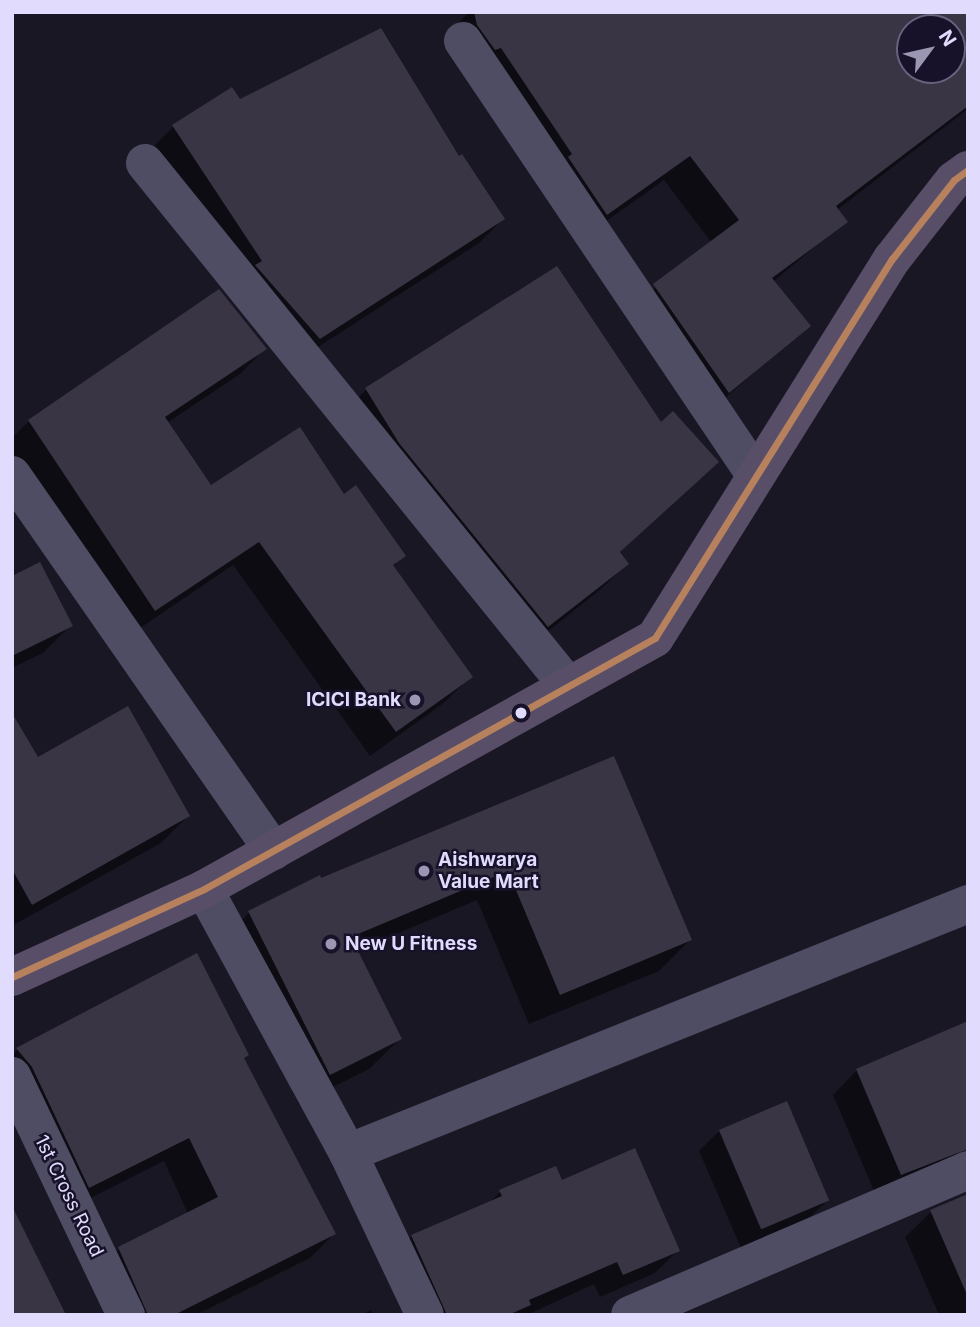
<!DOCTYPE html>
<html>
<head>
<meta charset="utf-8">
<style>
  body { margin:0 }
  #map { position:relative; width:980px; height:1327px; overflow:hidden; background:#1a1724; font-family:Inter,sans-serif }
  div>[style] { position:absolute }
  .shadow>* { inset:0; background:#0007 }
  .building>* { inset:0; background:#393545; transform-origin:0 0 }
  .minor>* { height:38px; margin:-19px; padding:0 19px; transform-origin:19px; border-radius:19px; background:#4f4d63 }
  .major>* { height:38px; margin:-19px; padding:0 19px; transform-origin:19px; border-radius:19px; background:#584e68 }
  .bus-1>* { height:7px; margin:-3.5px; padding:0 3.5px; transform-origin:3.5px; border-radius:3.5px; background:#b6815c }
  .dots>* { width:19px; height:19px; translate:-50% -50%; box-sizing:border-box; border:4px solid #171229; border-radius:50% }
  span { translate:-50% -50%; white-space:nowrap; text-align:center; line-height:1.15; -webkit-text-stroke:5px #171229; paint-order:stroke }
  .poi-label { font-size:19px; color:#e1dbfd; font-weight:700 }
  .right { translate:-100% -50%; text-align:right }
  .left { translate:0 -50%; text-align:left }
  .street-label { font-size:19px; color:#e1dbfd }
  .frame { position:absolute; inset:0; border:14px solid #e1dbfd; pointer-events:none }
  .north { position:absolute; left:896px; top:14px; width:70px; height:70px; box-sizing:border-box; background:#171229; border:2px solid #68627e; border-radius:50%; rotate:57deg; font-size:19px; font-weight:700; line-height:28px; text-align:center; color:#e1dbfd }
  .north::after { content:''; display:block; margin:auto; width:24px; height:32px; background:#9b96b1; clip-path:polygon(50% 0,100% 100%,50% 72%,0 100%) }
</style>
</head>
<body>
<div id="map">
  <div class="shadow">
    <div style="clip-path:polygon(evenodd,469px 12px,968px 12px,968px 109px,837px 210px,845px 221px,773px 282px,808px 326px,703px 417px,629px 310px,711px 242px,664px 180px,581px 239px,448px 34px,469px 12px,910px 28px,952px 28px,952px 70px,910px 70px,910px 28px)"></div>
    <div style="clip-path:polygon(240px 101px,458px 159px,503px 219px,479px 243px,295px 362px,149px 151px,174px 126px)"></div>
    <div style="clip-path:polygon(557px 269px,660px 424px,717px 462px,619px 553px,627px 564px,601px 589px,522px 652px,340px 416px,366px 390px)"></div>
    <div style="clip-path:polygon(265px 349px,240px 374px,167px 423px,211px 488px,344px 496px,403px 556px,392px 567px,470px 677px,445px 702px,370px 756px,233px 565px,130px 635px,12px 458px,12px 438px,29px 421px)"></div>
    <div style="clip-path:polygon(12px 578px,70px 626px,43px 653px,12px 668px)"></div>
    <div style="clip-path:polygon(12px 716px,37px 759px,188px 816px,161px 843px,12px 926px)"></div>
    <div style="clip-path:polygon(613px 758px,690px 940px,659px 971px,529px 1024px,477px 900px,356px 951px,400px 1039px,369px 1069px,299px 1104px,218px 943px,249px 913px,319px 877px,321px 881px)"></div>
    <div style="clip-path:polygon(17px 1050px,243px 1059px,334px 1234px,310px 1258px,196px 1315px,114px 1315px,95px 1273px,119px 1249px,188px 1214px,164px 1161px,65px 1211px,12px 1100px,12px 1055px)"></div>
    <div style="clip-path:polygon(857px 1070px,962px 1149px,938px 1173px,877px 1198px,833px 1095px)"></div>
    <div style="clip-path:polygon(719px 1131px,827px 1201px,807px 1220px,741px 1248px,699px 1151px)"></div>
    <div style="clip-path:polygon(561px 1182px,678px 1250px,655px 1273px,600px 1297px,594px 1284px,527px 1315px,413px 1315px,389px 1259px,412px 1236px,488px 1204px,500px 1192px)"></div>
    <div style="clip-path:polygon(968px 1195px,968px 1315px,939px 1315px,905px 1237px,931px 1212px)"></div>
    <div style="clip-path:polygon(371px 1310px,374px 1315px,361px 1315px)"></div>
  </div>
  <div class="building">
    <div style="clip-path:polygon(evenodd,474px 12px,968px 12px,968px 106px,836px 206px,848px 222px,772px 278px,811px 326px,729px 393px,653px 284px,739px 220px,690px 156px,607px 215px,568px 157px,572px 154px,501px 48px,495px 50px,477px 25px,474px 12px,910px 28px,952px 28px,952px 70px,910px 70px,910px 28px)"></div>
    <div style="clip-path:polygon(381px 28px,459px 156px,462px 154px,505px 219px,320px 339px,255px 265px,262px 261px,172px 125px,232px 87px,240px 99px)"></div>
    <div style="clip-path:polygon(557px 266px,661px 422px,673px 411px,719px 462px,620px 552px,629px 564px,548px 627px,399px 443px,365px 388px)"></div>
    <div style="clip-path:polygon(219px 289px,267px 349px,165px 417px,211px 485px,300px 427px,344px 494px,356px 485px,406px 556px,393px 565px,473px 677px,396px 732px,259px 542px,155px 611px,28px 420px)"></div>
    <div style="clip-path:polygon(40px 562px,73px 626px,12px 656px,12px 576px)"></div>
    <div style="clip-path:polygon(128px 706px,190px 816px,32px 905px,12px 869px,12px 713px,38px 757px)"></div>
    <div style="clip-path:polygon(614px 756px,692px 940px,560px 995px,508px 871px,351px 937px,402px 1039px,330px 1075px,248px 911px,320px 875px,321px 878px)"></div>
    <div style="clip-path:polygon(197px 953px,249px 1055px,244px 1058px,336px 1234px,174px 1315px,148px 1315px,118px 1247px,218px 1197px,189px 1138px,89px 1188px,32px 1067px,16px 1048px)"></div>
    <div style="clip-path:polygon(968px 1021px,968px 1149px,901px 1175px,856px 1069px)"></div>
    <div style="left:787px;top:1101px;width:108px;height:74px;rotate:67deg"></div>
    <div style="clip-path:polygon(635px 1148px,680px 1251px,623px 1275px,617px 1262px,529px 1300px,531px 1305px,508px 1315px,447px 1315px,411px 1235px,502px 1196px,499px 1190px,556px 1166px,562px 1180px)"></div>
    <div style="clip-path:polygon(968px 1194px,968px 1297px,930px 1210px)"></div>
    <div style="clip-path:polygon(12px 1206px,66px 1315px,12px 1315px)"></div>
  </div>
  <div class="minor">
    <div style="left:463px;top:41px;width:524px;rotate:56.04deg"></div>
    <div style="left:145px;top:163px;width:673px;rotate:51.03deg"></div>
    <div style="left:12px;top:475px;width:458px;rotate:55.2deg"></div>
    <div style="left:204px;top:889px;width:301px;rotate:61.4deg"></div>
    <div style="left:348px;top:1153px;width:179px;rotate:64.6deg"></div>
    <div style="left:12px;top:1076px;width:265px;rotate:64.5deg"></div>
    <div style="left:348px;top:1153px;width:668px;rotate:-21.88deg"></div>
    <div style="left:630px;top:1315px;width:368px;rotate:-23.2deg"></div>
  </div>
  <div class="major">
    <div style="left:12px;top:977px;width:211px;rotate:-24.6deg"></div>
    <div style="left:204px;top:889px;width:516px;rotate:-29.1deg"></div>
    <div style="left:655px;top:638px;width:447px;rotate:-58deg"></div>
    <div style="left:892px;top:259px;width:100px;rotate:-51.9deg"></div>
    <div style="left:954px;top:180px;width:17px;rotate:-36deg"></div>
  </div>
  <div class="bus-1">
    <div style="left:12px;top:977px;width:211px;rotate:-24.6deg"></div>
    <div style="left:204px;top:889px;width:516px;rotate:-29.1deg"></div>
    <div style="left:655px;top:638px;width:447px;rotate:-58deg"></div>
    <div style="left:892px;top:259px;width:100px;rotate:-51.9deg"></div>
    <div style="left:954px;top:180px;width:17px;rotate:-36deg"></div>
  </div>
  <div class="dots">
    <div style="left:415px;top:700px;background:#9b96b1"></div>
    <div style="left:521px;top:713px;background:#e1dbfd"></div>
    <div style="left:424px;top:871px;background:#9b96b1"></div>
    <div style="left:331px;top:944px;background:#9b96b1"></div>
  </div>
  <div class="poi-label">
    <span class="right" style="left:401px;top:700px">ICICI Bank</span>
    <span class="left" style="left:438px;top:871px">Aishwarya<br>Value Mart</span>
    <span class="left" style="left:345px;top:944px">New U Fitness</span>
  </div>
  <div class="street-label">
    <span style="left:69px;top:1196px;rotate:64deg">1st Cross Road</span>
  </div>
  <div class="frame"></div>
  <div class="north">N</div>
</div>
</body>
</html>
